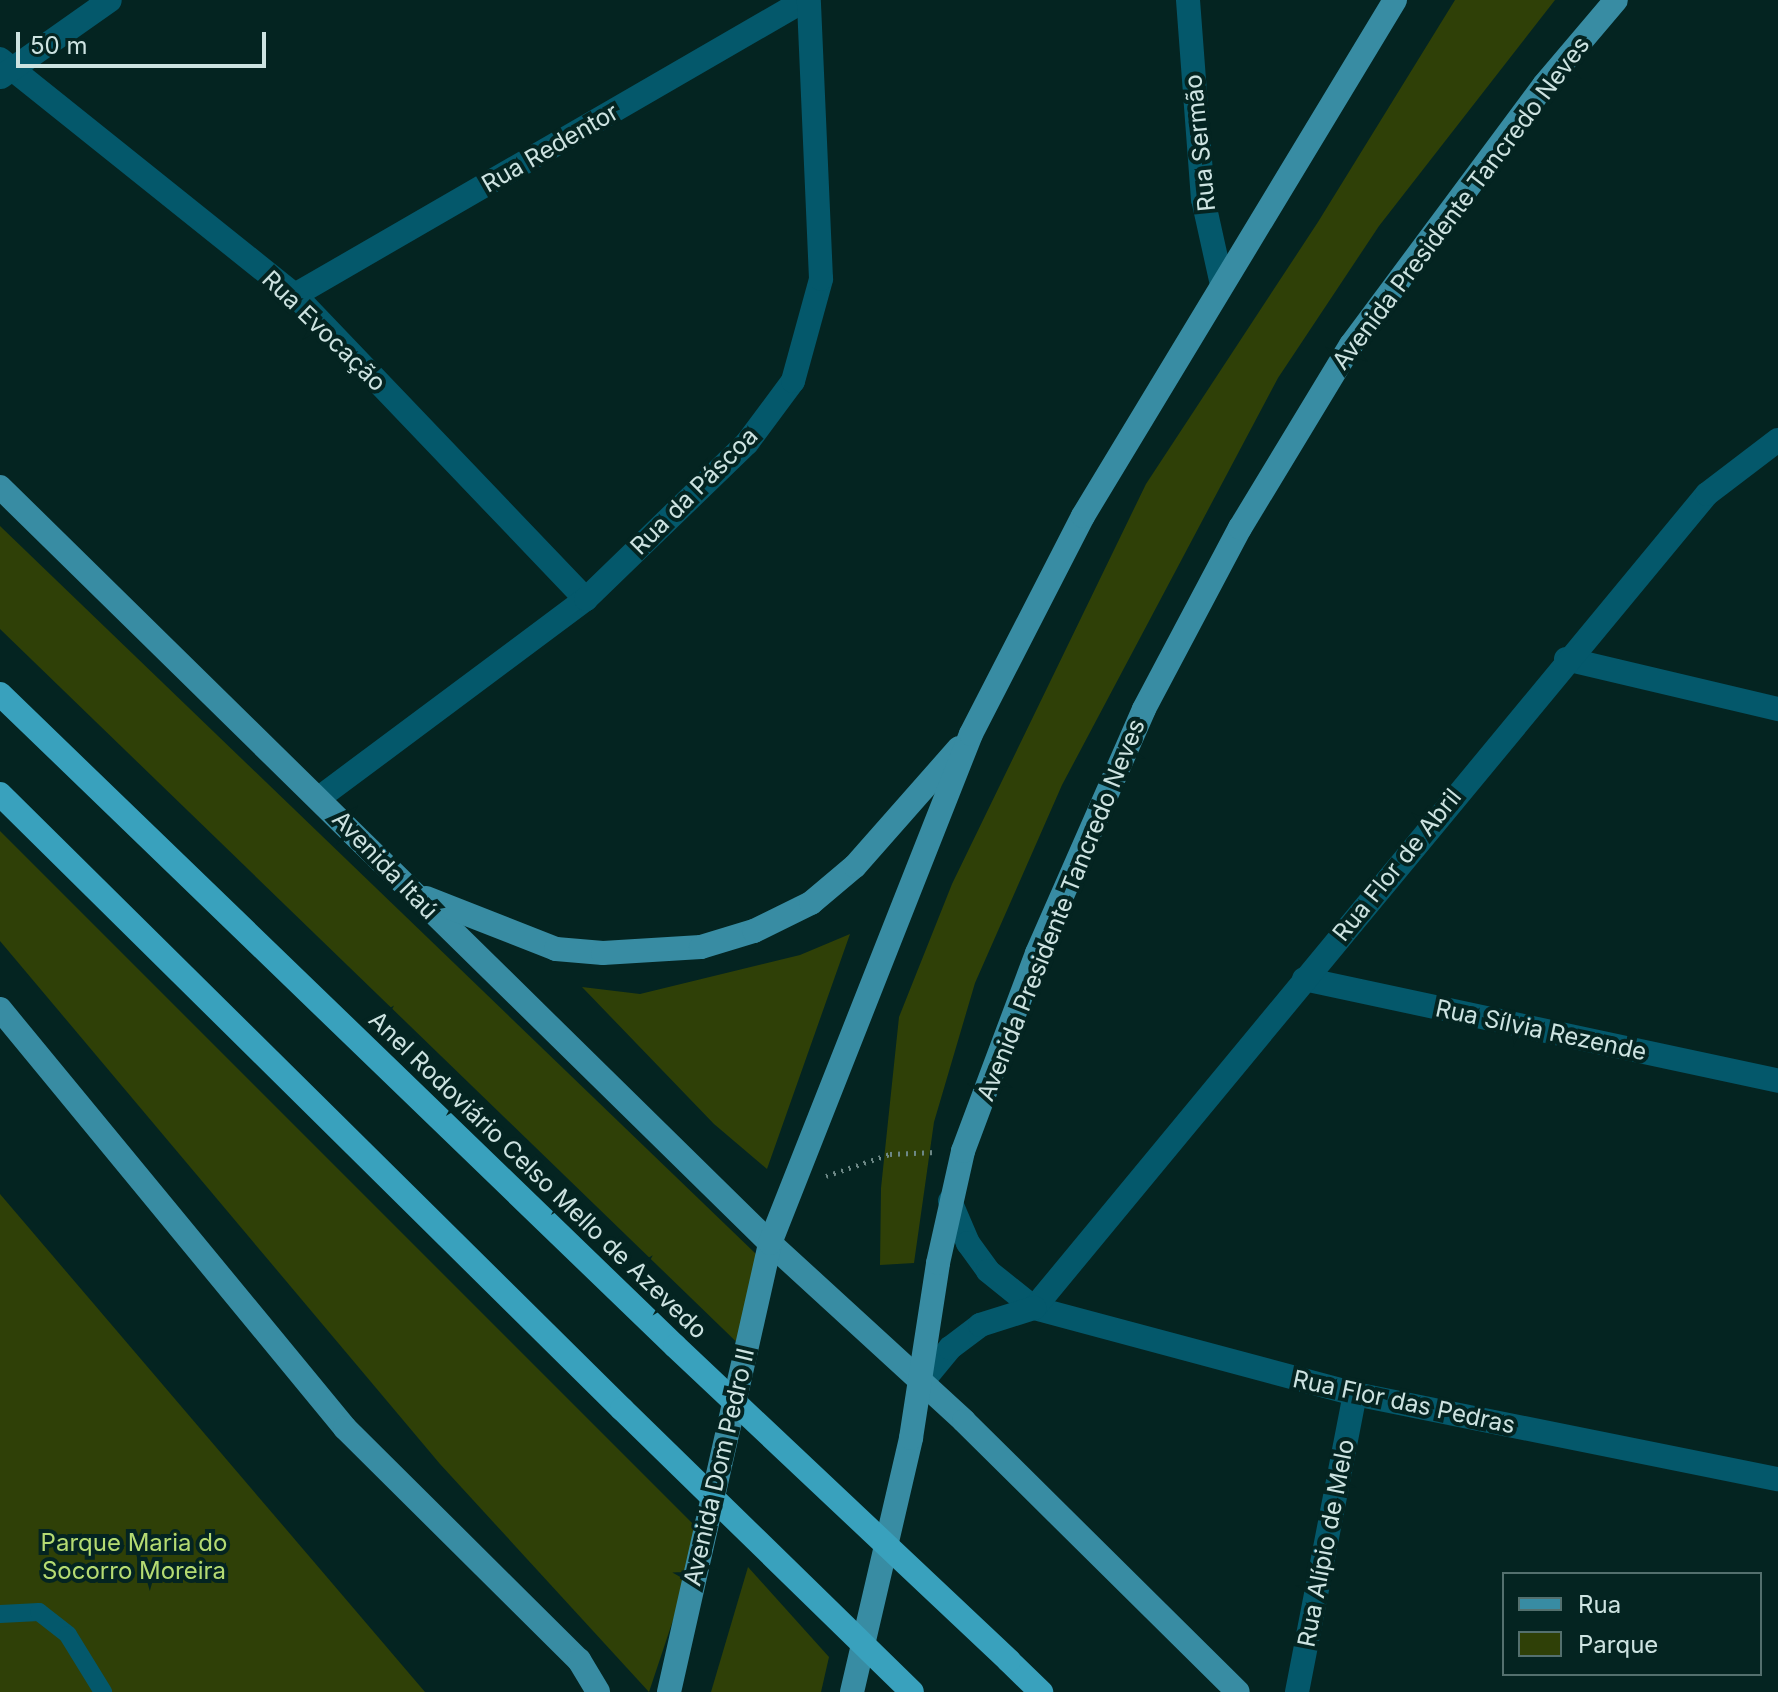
<!DOCTYPE html>
<html>
<head>
<meta charset="utf-8">
<style>
  body { margin:0 }
  #map { position:relative; width:1778px; height:1692px; overflow:hidden; background:#042421; font-family:Inter,sans-serif }
  div>[style] { position:absolute }
  .green>* { inset:0; background:#2f4007 }
  .path>* { height:5px; margin-top:-2.5px; transform-origin:0; background:repeating-linear-gradient(90deg,#6d8886 0 2px,transparent 0 8px) }
  .lane>* { height:18px; margin:-9px; padding:0 9px; transform-origin:9px; border-radius:9px; background:#04586b }
  .street>* { height:24px; margin:-12px; padding:0 12px; transform-origin:12px; border-radius:12px; background:#04586b }
  .primary>* { height:24px; margin:-12px; padding:0 12px; transform-origin:12px; border-radius:12px; background:#388ca3 }
  .highway>* { height:24px; margin:-12px; padding:0 12px; transform-origin:12px; border-radius:12px; background:#39a1bd }
  .highway-bridge>* { height:24px; margin:-12px; padding:0 12px; transform-origin:12px; border-radius:12px; background:#39a1bd }
  span { translate:-50% -50%; white-space:nowrap; text-align:center; line-height:1.15; -webkit-text-stroke:8px #042421; paint-order:stroke }
  .street-label { font-size:24px; color:#cde3e1 }
  .park-label { font-size:24px; color:#b5db72 }
  .legend { position:absolute; left:1502px; top:1572px; width:260px; height:104px; box-sizing:border-box; background:#042421; border:2px solid #54706e; margin:0; padding:10px 14px; list-style:none; font-size:24px; color:#cde3e1 }
  .legend li { display:flex; align-items:center; gap:16px; height:40px }
  .legend b { width:40px; border:2px solid #54706e }
  .scale { position:absolute; left:16px; top:32px; width:250px; height:36px; box-sizing:border-box; border:4px solid #cde3e1; border-top:0; padding-left:10px; font-size:24px; line-height:28px; white-space:nowrap; color:#cde3e1; -webkit-text-stroke:6px #042421; paint-order:stroke }
</style>
</head>
<body>
<div id="map">
  <div class="green">
    <div style="clip-path:polygon(1455px 0,1555px 0,1379px 226px,1278px 378px,1062px 785px,975px 983px,934px 1122px,914px 1263px,880px 1265px,881px 1188px,899px 1017px,952px 884px,1146px 484px,1318px 222px)"></div>
    <div style="clip-path:polygon(0 526px,756px 1254px,752px 1357px,0 629px)"></div>
    <div style="clip-path:polygon(0 831px,702px 1533px,649px 1692px,440px 1464px,0 941px)"></div>
    <div style="clip-path:polygon(850px 934px,767px 1169px,714px 1124px,582px 987px,640px 994px,800px 955px)"></div>
    <div style="clip-path:polygon(0 1194px,425px 1692px,0 1692px)"></div>
    <div style="clip-path:polygon(748px 1567px,829px 1657px,821px 1692px,711px 1692px)"></div>
  </div>
  <div class="path">
    <div style="left:826px;top:1176px;width:68px;rotate:-19deg"></div>
    <div style="left:890px;top:1154px;width:46px;rotate:-2.5deg"></div>
  </div>
  <div class="lane">
    <div style="left:0;top:1614px;width:39px;rotate:-3deg"></div>
    <div style="left:39px;top:1612px;width:37px;rotate:38deg"></div>
    <div style="left:68px;top:1635px;width:67px;rotate:58.4deg"></div>
  </div>
  <div class="street">
    <div style="left:1188px;top:0;width:200px;rotate:85.7deg"></div>
    <div style="left:1203px;top:199px;width:88px;rotate:77.5deg"></div>
    <div style="left:0;top:59px;width:378px;rotate:38.7deg"></div>
    <div style="left:295px;top:295px;width:421px;rotate:46.3deg"></div>
    <div style="left:1px;top:77px;width:133px;rotate:-35.2deg"></div>
    <div style="left:295px;top:295px;width:589px;rotate:-30.05deg"></div>
    <div style="left:1566px;top:659px;width:218px;rotate:13.3deg"></div>
    <div style="left:319px;top:798px;width:333px;rotate:-36.7deg"></div>
    <div style="left:586px;top:599px;width:224px;rotate:-44.1deg"></div>
    <div style="left:747px;top:443px;width:77px;rotate:-53.4deg"></div>
    <div style="left:793px;top:381px;width:106px;rotate:-74.6deg"></div>
    <div style="left:821px;top:279px;width:279px;rotate:-92.5deg"></div>
    <div style="left:1304px;top:979px;width:485px;rotate:12.1deg"></div>
    <div style="left:950px;top:1201px;width:46px;rotate:66.8deg"></div>
    <div style="left:968px;top:1243px;width:34px;rotate:54deg"></div>
    <div style="left:988px;top:1271px;width:59px;rotate:38.8deg"></div>
    <div style="left:1034px;top:1308px;width:332px;rotate:15deg"></div>
    <div style="left:1355px;top:1394px;width:431px;rotate:11.4deg"></div>
    <div style="left:1034px;top:1308px;width:1056px;rotate:-50.42deg"></div>
    <div style="left:1707px;top:494px;width:89px;rotate:-37.3deg"></div>
    <div style="left:922px;top:1382px;width:44px;rotate:-50.5deg"></div>
    <div style="left:950px;top:1348px;width:38px;rotate:-37deg"></div>
    <div style="left:980px;top:1325px;width:57px;rotate:-17.5deg"></div>
    <div style="left:1297px;top:1692px;width:304px;rotate:-79deg"></div>
  </div>
  <div class="primary">
    <div style="left:0;top:487px;width:1079px;rotate:44.47deg"></div>
    <div style="left:770px;top:1243px;width:263px;rotate:42.5deg"></div>
    <div style="left:964px;top:1421px;width:385px;rotate:44.7deg"></div>
    <div style="left:426px;top:898px;width:140px;rotate:21.4deg"></div>
    <div style="left:556px;top:949px;width:47px;rotate:4.9deg"></div>
    <div style="left:603px;top:953px;width:98px;rotate:-3.5deg"></div>
    <div style="left:701px;top:947px;width:55px;rotate:-16.8deg"></div>
    <div style="left:754px;top:931px;width:64px;rotate:-26.2deg"></div>
    <div style="left:811px;top:903px;width:57px;rotate:-40.1deg"></div>
    <div style="left:855px;top:866px;width:157px;rotate:-48.6deg"></div>
    <div style="left:0;top:1009px;width:543px;rotate:50.53deg"></div>
    <div style="left:345px;top:1428px;width:330px;rotate:44.8deg"></div>
    <div style="left:579px;top:1660px;width:37px;rotate:59deg"></div>
    <div style="left:669px;top:1692px;width:460px;rotate:-77.3deg"></div>
    <div style="left:770px;top:1243px;width:547px;rotate:-68.45deg"></div>
    <div style="left:971px;top:734px;width:245px;rotate:-62.8deg"></div>
    <div style="left:1083px;top:516px;width:603px;rotate:-58.84deg"></div>
    <div style="left:852px;top:1692px;width:261px;rotate:-76.9deg"></div>
    <div style="left:911px;top:1438px;width:177px;rotate:-81.2deg"></div>
    <div style="left:938px;top:1263px;width:115px;rotate:-77.4deg"></div>
    <div style="left:963px;top:1151px;width:211px;rotate:-69.5deg"></div>
    <div style="left:1037px;top:953px;width:266px;rotate:-66.3deg"></div>
    <div style="left:1144px;top:709px;width:205px;rotate:-62.1deg"></div>
    <div style="left:1240px;top:528px;width:214px;rotate:-58.8deg"></div>
    <div style="left:1351px;top:345px;width:324px;rotate:-53.4deg"></div>
    <div style="left:1544px;top:85px;width:111px;rotate:-49.7deg"></div>
  </div>
  <div class="highway">
    <div style="left:0;top:694px;width:938px;rotate:44.01deg"></div>
    <div style="left:0;top:794px;width:875px;rotate:44.68deg"></div>
    <div style="left:1009px;top:1661px;width:45px;rotate:44.1deg"></div>
  </div>
  <div class="highway-bridge">
    <div style="left:675px;top:1346px;width:459px;rotate:43.3deg"></div>
    <div style="left:622px;top:1409px;width:405px;rotate:44.3deg"></div>
  </div>
  <div class="street-label">
    <span style="left:1200px;top:143px;rotate:-96deg">Rua Sermão</span>
    <span style="left:550px;top:148px;rotate:-30deg">Rua Redentor</span>
    <span style="left:1461px;top:203px;rotate:-53deg">Avenida Presidente Tancredo Neves</span>
    <span style="left:324px;top:331px;rotate:44deg">Rua Evocação</span>
    <span style="left:694px;top:491px;rotate:-45deg">Rua da Páscoa</span>
    <span style="left:385px;top:865px;rotate:46deg">Avenida Itaú</span>
    <span style="left:1397px;top:865px;rotate:-51deg">Rua Flor de Abril</span>
    <span style="left:1061px;top:910px;rotate:-68deg">Avenida Presidente Tancredo Neves</span>
    <span style="left:1541px;top:1030px;rotate:12deg">Rua Sílvia Rezende</span>
    <span style="left:538px;top:1175px;rotate:44deg">Anel Rodoviário Celso Mello de Azevedo</span>
    <span style="left:1404px;top:1402px;rotate:12deg">Rua Flor das Pedras</span>
    <span style="left:719px;top:1467px;rotate:-77deg">Avenida Dom Pedro II</span>
    <span style="left:1326px;top:1543px;rotate:-79deg">Rua Alípio de Melo</span>
  </div>
  <div class="park-label">
    <span style="left:134px;top:1557px">Parque Maria do<br>Socorro Moreira</span>
  </div>
  <ul class="legend">
  <li><b style="height:10px;background:#388ca3"></b>Rua</li>
  <li><b style="height:22px;background:#2f4007"></b>Parque</li>
  </ul>
  <div class="scale">50 m</div>
</div>
</body>
</html>
